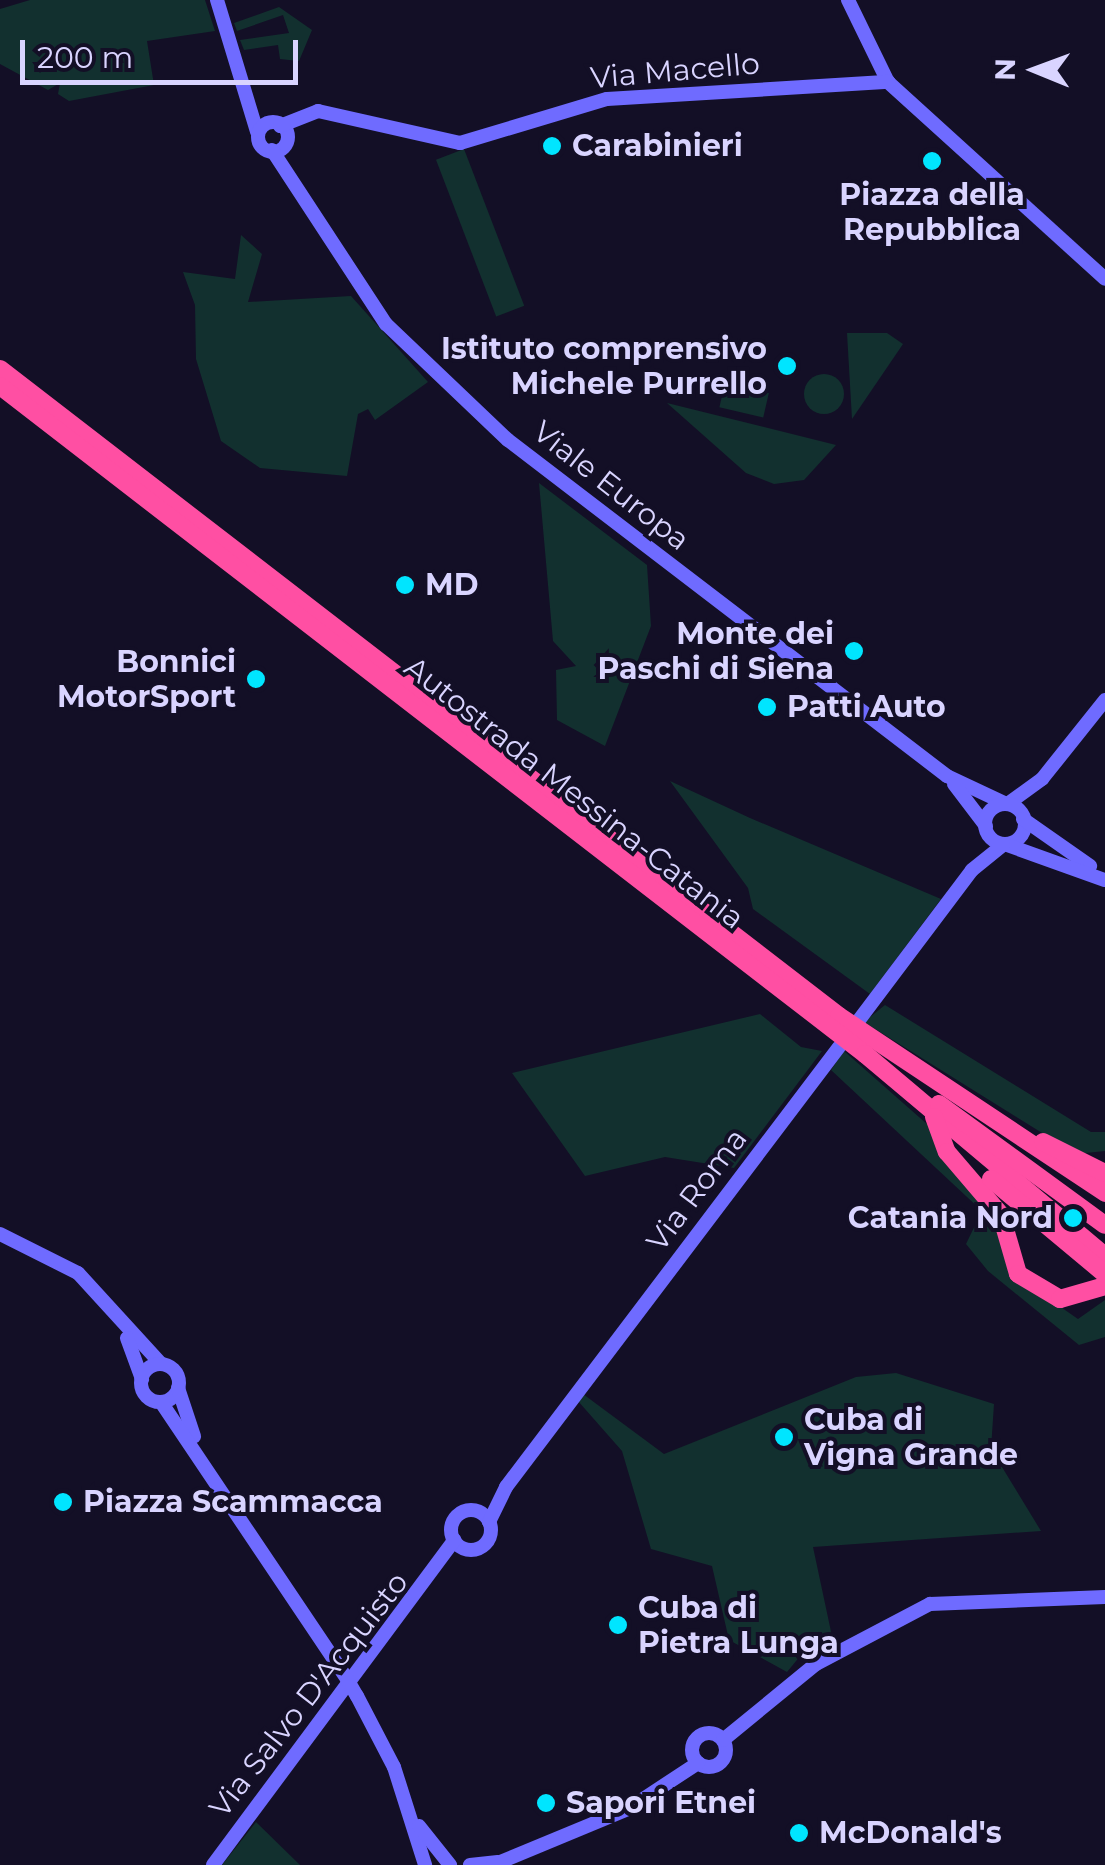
<!DOCTYPE html>
<html>
<head>
<meta charset="utf-8">
<style>
  body { margin:0 }
  #map { position:relative; width:1105px; height:1865px; overflow:hidden; background:#130f26; font-family:Montserrat,sans-serif }
  div>[style] { position:absolute }
  .green>* { inset:0; background:#12302f; transform-origin:0 0 }
  .round { border-radius:50% }
  .secondary>* { height:14px; margin:-7px; padding:0 7px; transform-origin:7px; border-radius:7px; background:#6f6bff }
  .secondary>.ring { margin:-7px; padding:0; box-sizing:content-box; background:none; border:14px solid #6f6bff; border-radius:50% }
  .highway>* { height:18px; margin:-9px; padding:0 9px; transform-origin:9px; border-radius:9px; background:#ff4fa3 }
  .secondary-bridge>* { height:14px; margin:-7px; padding:0 7px; transform-origin:7px; border-radius:7px; background:#6f6bff }
  .dots>* { width:28px; height:28px; translate:-50% -50%; box-sizing:border-box; border:5px solid #130f26; border-radius:50% }
  span { translate:-50% -50%; white-space:nowrap; text-align:center; line-height:1.15; -webkit-text-stroke:8px #130f26; paint-order:stroke }
  .street-label { font-size:30px; color:#d9d4ff }
  .poi-label { font-size:30px; color:#d9d4ff; font-weight:700 }
  .left { translate:0 -50%; text-align:left }
  .right { translate:-100% -50%; text-align:right }
  .north { position:absolute; left:985px; top:20px; width:100px; height:100px; -webkit-text-stroke:8px #130f26; paint-order:stroke; rotate:271deg; font-size:28px; font-weight:700; line-height:40px; text-align:center; color:#d9d4ff }
  .north::after { content:''; display:block; margin:auto; width:35px; height:45px; background:#d9d4ff; clip-path:polygon(50% 0,100% 100%,50% 72%,0 100%) }
  .scale { position:absolute; left:20px; top:40px; width:278px; height:45px; box-sizing:border-box; border:5px solid #d9d4ff; border-top:0; padding-left:12px; font-size:30px; line-height:35px; white-space:nowrap; color:#d9d4ff; -webkit-text-stroke:8px #130f26; paint-order:stroke }
</style>
</head>
<body>
<div id="map">
  <div class="green">
    <div style="clip-path:polygon(30px 0,205px 0,215px 31px,147px 41px,154px 85px,69px 101px,58px 94px,60px 83px,48px 90px,0 64px,0 9px)"></div>
    <div style="clip-path:polygon(279px 7px,312px 30px,299px 61px,280px 59px,278px 45px,244px 50px,240px 40px,289px 33px,283px 15px,237px 31px,234px 23px)"></div>
    <div style="left:464px;top:149px;width:168px;height:30px;rotate:69deg"></div>
    <div style="clip-path:polygon(241px 235px,262px 254px,248px 302px,351px 296px,428px 382px,375px 420px,368px 409px,358px 414px,347px 476px,260px 468px,221px 441px,196px 359px,195px 305px,183px 272px,235px 279px)"></div>
    <div style="clip-path:polygon(847px 333px,887px 333px,903px 344px,852px 419px)"></div>
    <div class="round" style="left:804px;top:374px;width:40px;height:40px"></div>
    <div style="left:725px;top:383px;width:45px;height:25px;rotate:13deg"></div>
    <div style="clip-path:polygon(667px 403px,836px 445px,804px 480px,774px 484px,746px 473px)"></div>
    <div style="clip-path:polygon(539px 483px,647px 565px,651px 626px,605px 746px,557px 720px,556px 670px,576px 666px,553px 641px)"></div>
    <div style="clip-path:polygon(670px 781px,750px 818px,941px 899px,870px 994px,753px 909px,748px 888px)"></div>
    <div style="clip-path:polygon(885px 1005px,1091px 1132px,1105px 1132px,1105px 1151px,1076px 1154px,864px 1022px)"></div>
    <div style="clip-path:polygon(760px 1014px,801px 1047px,822px 1051px,734px 1168px,665px 1157px,585px 1176px,512px 1073px)"></div>
    <div style="clip-path:polygon(844px 1051px,936px 1132px,991px 1202px,1016px 1276px,1078px 1319px,1105px 1300px,1105px 1337px,1079px 1345px,988px 1271px,966px 1244px,982px 1211px,831px 1070px)"></div>
    <div style="clip-path:polygon(896px 1373px,994px 1404px,991px 1449px,1041px 1531px,813px 1547px,833px 1641px,810px 1644px,787px 1672px,729px 1640px,712px 1566px,651px 1549px,622px 1451px,578px 1401px,583px 1394px,664px 1454px,856px 1377px)"></div>
    <div style="clip-path:polygon(256px 1822px,300px 1865px,222px 1865px)"></div>
  </div>
  <div class="secondary">
    <div style="left:217px;top:0;width:138px;rotate:73.1deg"></div>
    <div style="left:848px;top:0;width:91px;rotate:64deg"></div>
    <div style="left:888px;top:82px;width:293px;rotate:42.2deg"></div>
    <div class="ring" style="left:258px;top:122px;width:16px;height:16px"></div>
    <div style="left:280px;top:126px;width:41px;rotate:-21.5deg"></div>
    <div style="left:318px;top:111px;width:146px;rotate:12.7deg"></div>
    <div style="left:460px;top:143px;width:153px;rotate:-16.7deg"></div>
    <div style="left:607px;top:99px;width:282px;rotate:-3.5deg"></div>
    <div style="left:272px;top:150px;width:208px;rotate:56.8deg"></div>
    <div style="left:386px;top:324px;width:168px;rotate:43.6deg"></div>
    <div style="left:508px;top:440px;width:553px;rotate:37.43deg"></div>
    <div style="left:947px;top:776px;width:63px;rotate:25.3deg"></div>
    <div style="left:954px;top:784px;width:53px;rotate:52.7deg"></div>
    <div style="left:1009px;top:803px;width:41px;rotate:-36deg"></div>
    <div style="left:1042px;top:779px;width:101px;rotate:-51.4deg"></div>
    <div class="ring" style="left:985px;top:804px;width:26px;height:26px"></div>
    <div style="left:1023px;top:819px;width:82px;rotate:35deg"></div>
    <div style="left:1007px;top:845px;width:104px;rotate:19.7deg"></div>
    <div style="left:859px;top:1020px;width:188px;rotate:-53deg"></div>
    <div style="left:972px;top:870px;width:40px;rotate:-39deg"></div>
    <div style="left:0;top:1234px;width:87px;rotate:26.6deg"></div>
    <div style="left:78px;top:1273px;width:123px;rotate:47.6deg"></div>
    <div style="left:127px;top:1338px;width:44px;rotate:69.9deg"></div>
    <div class="ring" style="left:141px;top:1364px;width:24px;height:24px"></div>
    <div style="left:178px;top:1388px;width:51px;rotate:71.6deg"></div>
    <div style="left:161px;top:1402px;width:334px;rotate:56.1deg"></div>
    <div class="ring" style="left:451px;top:1510px;width:26px;height:26px"></div>
    <div style="left:489px;top:1522px;width:39px;rotate:-64deg"></div>
    <div style="left:506px;top:1487px;width:552px;rotate:-52.88deg"></div>
    <div style="left:357px;top:1696px;width:80px;rotate:62.5deg"></div>
    <div style="left:394px;top:1767px;width:103px;rotate:72.4deg"></div>
    <div class="ring" style="left:692px;top:1733px;width:20px;height:20px"></div>
    <div style="left:723px;top:1740px;width:120px;rotate:-39.3deg"></div>
    <div style="left:816px;top:1664px;width:129px;rotate:-27.8deg"></div>
    <div style="left:930px;top:1604px;width:175px;rotate:-2.3deg"></div>
    <div style="left:419px;top:1826px;width:50px;rotate:51.5deg"></div>
    <div style="left:213px;top:1865px;width:405px;rotate:-53.4deg"></div>
    <div style="left:470px;top:1865px;width:28px;rotate:-6deg"></div>
    <div style="left:493px;top:1865px;width:146px;rotate:-22.5deg"></div>
    <div style="left:628px;top:1809px;width:84px;rotate:-33.3deg"></div>
  </div>
  <div class="highway">
    <div style="left:0;top:369px;width:1059px;rotate:37.64deg"></div>
    <div style="left:839px;top:1016px;width:320px;rotate:33.6deg"></div>
    <div style="left:0;top:386px;width:1093px;rotate:37.68deg"></div>
    <div style="left:865px;top:1054px;width:314px;rotate:40.1deg"></div>
    <div style="left:939px;top:1104px;width:205px;rotate:36.1deg"></div>
    <div style="left:934px;top:1117px;width:37px;rotate:70deg"></div>
    <div style="left:947px;top:1152px;width:83px;rotate:49.4deg"></div>
    <div style="left:1001px;top:1215px;width:61px;rotate:73.9deg"></div>
    <div style="left:1018px;top:1274px;width:49px;rotate:30.8deg"></div>
    <div style="left:1060px;top:1299px;width:47px;rotate:-16.1deg"></div>
    <div style="left:1043px;top:1142px;width:69px;rotate:26.6deg"></div>
    <div style="left:991px;top:1179px;width:148px;rotate:39.8deg"></div>
  </div>
  <div class="secondary-bridge">
    <div style="left:347px;top:1679px;width:20px;rotate:60deg"></div>
  </div>
  <div class="dots">
    <div style="left:552px;top:146px;background:#00e5ff"></div>
    <div style="left:932px;top:161px;background:#00e5ff"></div>
    <div style="left:787px;top:366px;background:#00e5ff"></div>
    <div style="left:405px;top:585px;background:#00e5ff"></div>
    <div style="left:854px;top:651px;background:#00e5ff"></div>
    <div style="left:256px;top:679px;background:#00e5ff"></div>
    <div style="left:767px;top:707px;background:#00e5ff"></div>
    <div style="left:1073px;top:1218px;background:#00e5ff"></div>
    <div style="left:784px;top:1437px;background:#00e5ff"></div>
    <div style="left:63px;top:1502px;background:#00e5ff"></div>
    <div style="left:618px;top:1625px;background:#00e5ff"></div>
    <div style="left:546px;top:1803px;background:#00e5ff"></div>
    <div style="left:799px;top:1833px;background:#00e5ff"></div>
  </div>
  <div class="street-label">
    <span style="left:675px;top:71px;rotate:-5deg">Via Macello</span>
    <span style="left:611px;top:486px;rotate:38deg">Viale Europa</span>
    <span style="left:574px;top:793px;rotate:38deg">Autostrada Messina-Catania</span>
    <span style="left:697px;top:1190px;rotate:-53deg">Via Roma</span>
    <span style="left:309px;top:1695px;rotate:-52deg">Via Salvo D'Acquisto</span>
  </div>
  <div class="poi-label">
    <span class="left" style="left:572px;top:146px">Carabinieri</span>
    <span style="left:932px;top:212px">Piazza della<br>Repubblica</span>
    <span class="right" style="left:767px;top:366px">Istituto comprensivo<br>Michele Purrello</span>
    <span class="left" style="left:425px;top:585px">MD</span>
    <span class="right" style="left:834px;top:651px">Monte dei<br>Paschi di Siena</span>
    <span class="right" style="left:236px;top:679px">Bonnici<br>MotorSport</span>
    <span class="left" style="left:787px;top:707px">Patti Auto</span>
    <span class="right" style="left:1053px;top:1218px">Catania Nord</span>
    <span class="left" style="left:804px;top:1437px">Cuba di<br>Vigna Grande</span>
    <span class="left" style="left:83px;top:1502px">Piazza Scammacca</span>
    <span class="left" style="left:638px;top:1625px">Cuba di<br>Pietra Lunga</span>
    <span class="left" style="left:566px;top:1803px">Sapori Etnei</span>
    <span class="left" style="left:819px;top:1833px">McDonald's</span>
  </div>
  <div class="north">N</div>
  <div class="scale">200 m</div>
</div>
</body>
</html>
